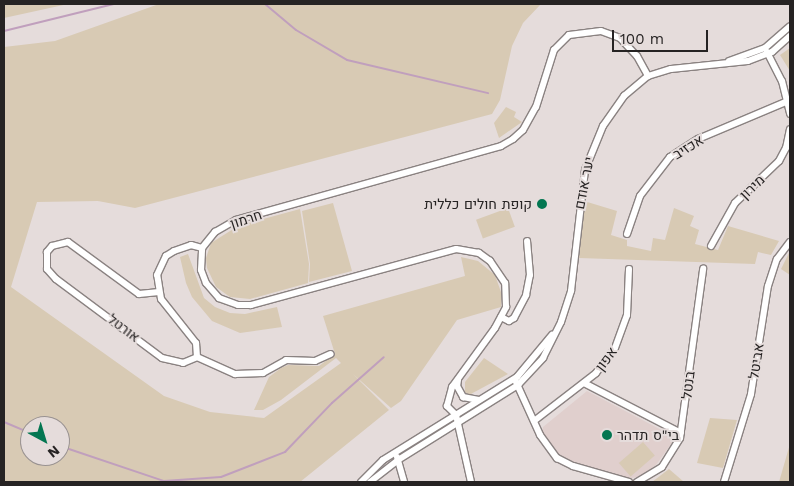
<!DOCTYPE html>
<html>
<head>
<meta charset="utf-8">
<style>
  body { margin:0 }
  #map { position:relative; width:794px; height:486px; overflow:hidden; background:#e5dcdb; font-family:"Work Sans",Heebo,sans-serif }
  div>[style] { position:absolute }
  .built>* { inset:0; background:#e0cfcd }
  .green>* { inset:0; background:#d8cab4; transform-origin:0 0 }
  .stream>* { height:2px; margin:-1px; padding:0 1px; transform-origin:1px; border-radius:1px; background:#c09fbd }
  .roads { filter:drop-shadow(1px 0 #8a8281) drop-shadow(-1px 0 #8a8281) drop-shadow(0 1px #8a8281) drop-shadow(0 -1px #8a8281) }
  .minor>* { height:6px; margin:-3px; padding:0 3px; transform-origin:3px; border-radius:3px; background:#fff }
  .dots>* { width:14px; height:14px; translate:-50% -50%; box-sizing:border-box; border:2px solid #e5dcdb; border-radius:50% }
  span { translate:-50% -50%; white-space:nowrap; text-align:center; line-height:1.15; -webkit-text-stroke:4px #e5dcdb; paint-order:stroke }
  .street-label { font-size:14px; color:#262323 }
  .poi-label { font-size:14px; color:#262323 }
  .right { translate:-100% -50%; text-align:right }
  .left { translate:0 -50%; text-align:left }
  .frame { position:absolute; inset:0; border:5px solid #262323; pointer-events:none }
  .north { position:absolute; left:20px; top:416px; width:50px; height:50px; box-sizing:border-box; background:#e5dcdb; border:1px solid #999291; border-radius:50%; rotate:141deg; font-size:14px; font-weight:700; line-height:20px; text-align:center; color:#262323 }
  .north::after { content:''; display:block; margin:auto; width:18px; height:22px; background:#037651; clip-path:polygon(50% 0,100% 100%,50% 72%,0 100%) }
  .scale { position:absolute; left:612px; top:30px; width:96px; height:22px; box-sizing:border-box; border:2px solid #262323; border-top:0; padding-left:6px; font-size:15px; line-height:18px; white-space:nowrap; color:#262323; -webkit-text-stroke:4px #e5dcdb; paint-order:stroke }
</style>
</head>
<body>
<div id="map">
  <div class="built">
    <div style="clip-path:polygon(587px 391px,673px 436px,674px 440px,656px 465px,641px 476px,628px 479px,571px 461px,559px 454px,542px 434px,543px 427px)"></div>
  </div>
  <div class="green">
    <div style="clip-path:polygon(4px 4px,68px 4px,4px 18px)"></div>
    <div style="clip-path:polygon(evenodd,159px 4px,541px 4px,523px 23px,512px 46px,500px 100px,492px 114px,135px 208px,98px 201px,37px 202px,11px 287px,164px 396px,210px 412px,264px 418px,341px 363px,336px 358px,281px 400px,263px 410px,254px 410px,269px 377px,281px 368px,288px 365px,319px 366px,335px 354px,323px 316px,465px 276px,461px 257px,478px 261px,495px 275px,502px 295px,501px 307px,457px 320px,401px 401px,391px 408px,353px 374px,389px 410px,300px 482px,4px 482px,4px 47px,55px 41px,159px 4px,30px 426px,60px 426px,60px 456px,30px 456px,30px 426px)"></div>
    <div style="clip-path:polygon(790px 48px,790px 71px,780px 55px)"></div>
    <div style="clip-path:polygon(506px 107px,516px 112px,514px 117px,522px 122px,499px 138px,494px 123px)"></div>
    <div style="clip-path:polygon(584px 201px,617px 211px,611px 235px,627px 240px,627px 246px,651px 251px,653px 238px,665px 240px,674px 208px,694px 216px,690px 226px,699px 230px,695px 244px,718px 250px,728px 226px,779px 241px,771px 255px,758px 252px,755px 264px,579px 258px)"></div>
    <div style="clip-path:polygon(333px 203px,352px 271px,309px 282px,310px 264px,302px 211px)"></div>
    <div style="left:508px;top:208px;width:20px;height:34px;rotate:70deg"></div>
    <div style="clip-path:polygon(300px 209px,309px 264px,308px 283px,250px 299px,230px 297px,216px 287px,207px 268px,206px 258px,211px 243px,238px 226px)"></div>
    <div style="clip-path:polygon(790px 251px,790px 275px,781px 269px)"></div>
    <div style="clip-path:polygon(188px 254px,204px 298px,215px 307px,230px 313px,245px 314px,277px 307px,282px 327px,240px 333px,212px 321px,192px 297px,186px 283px,180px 257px)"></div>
    <div style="clip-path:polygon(484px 358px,508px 374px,469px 395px,465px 392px,465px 382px)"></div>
    <div style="clip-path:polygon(710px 418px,737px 420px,723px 468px,697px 463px)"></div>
    <div style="left:643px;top:442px;width:18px;height:32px;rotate:49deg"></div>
    <div style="clip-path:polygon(790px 444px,790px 482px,779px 482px)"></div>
    <div style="clip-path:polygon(669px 469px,684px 482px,652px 482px)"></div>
  </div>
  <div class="stream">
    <div style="left:265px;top:4px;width:40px;rotate:40deg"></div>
    <div style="left:296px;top:30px;width:59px;rotate:30.5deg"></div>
    <div style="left:347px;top:60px;width:145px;rotate:13.2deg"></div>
    <div style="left:4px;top:31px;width:113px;rotate:-13.8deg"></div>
    <div style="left:4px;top:422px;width:28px;rotate:23deg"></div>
    <div style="left:60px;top:446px;width:110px;rotate:18.6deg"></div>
    <div style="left:164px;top:481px;width:57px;rotate:-4deg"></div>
    <div style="left:221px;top:477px;width:69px;rotate:-21.3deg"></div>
    <div style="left:285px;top:452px;width:68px;rotate:-46.2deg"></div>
    <div style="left:332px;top:403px;width:69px;rotate:-41.5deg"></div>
  </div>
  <div class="roads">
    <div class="minor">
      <div style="left:767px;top:52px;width:33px;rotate:63deg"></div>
      <div style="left:782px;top:81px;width:34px;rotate:76deg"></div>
      <div style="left:729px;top:61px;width:38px;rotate:-20deg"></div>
      <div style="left:765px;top:48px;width:33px;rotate:-41deg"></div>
      <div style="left:627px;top:234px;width:40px;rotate:-71.1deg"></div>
      <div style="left:640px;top:196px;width:49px;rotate:-52.4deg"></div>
      <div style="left:670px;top:157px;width:33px;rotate:-33deg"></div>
      <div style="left:698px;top:139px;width:98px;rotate:-22.9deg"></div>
      <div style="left:711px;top:246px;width:49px;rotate:-60.8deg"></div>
      <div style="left:735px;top:203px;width:61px;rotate:-43.7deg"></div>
      <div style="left:779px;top:161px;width:15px;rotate:-62deg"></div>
      <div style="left:786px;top:148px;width:19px;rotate:-78deg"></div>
      <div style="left:159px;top:292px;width:20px;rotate:174deg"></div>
      <div style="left:139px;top:294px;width:88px;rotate:-143.8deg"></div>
      <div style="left:68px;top:242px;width:16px;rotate:166deg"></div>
      <div style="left:52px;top:246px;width:8px;rotate:130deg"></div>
      <div style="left:47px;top:252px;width:17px;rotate:90deg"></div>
      <div style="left:47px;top:269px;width:13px;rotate:48deg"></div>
      <div style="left:56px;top:279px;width:132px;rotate:36.7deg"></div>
      <div style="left:162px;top:358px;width:22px;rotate:13deg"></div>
      <div style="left:183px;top:363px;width:15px;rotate:-23deg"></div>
      <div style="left:501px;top:317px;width:9px;rotate:27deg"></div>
      <div style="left:509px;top:321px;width:6px;rotate:-31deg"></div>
      <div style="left:514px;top:318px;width:26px;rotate:-62deg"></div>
      <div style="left:526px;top:295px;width:20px;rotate:-79deg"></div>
      <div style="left:530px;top:275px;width:34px;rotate:-95deg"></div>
      <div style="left:197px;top:357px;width:14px;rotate:-94deg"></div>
      <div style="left:196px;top:343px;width:56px;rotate:-128.5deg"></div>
      <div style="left:161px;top:299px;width:24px;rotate:-99deg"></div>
      <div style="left:157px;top:275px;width:21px;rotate:-65deg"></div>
      <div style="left:166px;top:256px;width:9px;rotate:-32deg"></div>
      <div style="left:174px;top:251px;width:18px;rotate:-19deg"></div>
      <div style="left:191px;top:245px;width:11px;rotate:15deg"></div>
      <div style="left:197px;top:357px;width:42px;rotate:24.1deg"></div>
      <div style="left:235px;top:374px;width:28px;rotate:-2deg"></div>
      <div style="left:263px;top:373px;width:26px;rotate:-29deg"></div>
      <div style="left:286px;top:360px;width:29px;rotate:2deg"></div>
      <div style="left:315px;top:361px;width:17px;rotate:-24deg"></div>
      <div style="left:458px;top:380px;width:6px;rotate:99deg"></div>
      <div style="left:457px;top:386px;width:13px;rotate:61deg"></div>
      <div style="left:463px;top:397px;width:16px;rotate:11deg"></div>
      <div style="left:516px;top:382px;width:58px;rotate:65.6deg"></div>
      <div style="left:540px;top:435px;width:29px;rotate:54deg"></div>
      <div style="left:557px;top:458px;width:18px;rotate:27deg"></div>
      <div style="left:573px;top:466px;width:58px;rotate:15.9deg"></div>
      <div style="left:584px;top:383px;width:109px;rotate:27.3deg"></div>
      <div style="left:534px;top:421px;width:78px;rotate:-37.7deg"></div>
      <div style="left:596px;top:373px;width:31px;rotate:-53deg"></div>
      <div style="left:615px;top:348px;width:35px;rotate:-70deg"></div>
      <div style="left:627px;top:315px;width:46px;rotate:-87.5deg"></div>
      <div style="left:397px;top:457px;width:26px;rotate:74deg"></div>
      <div style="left:361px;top:482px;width:31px;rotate:-45deg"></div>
      <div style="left:383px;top:460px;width:158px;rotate:-31.8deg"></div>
      <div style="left:517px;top:377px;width:55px;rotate:-50.2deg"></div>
      <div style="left:370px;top:482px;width:36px;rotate:-38deg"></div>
      <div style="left:398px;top:460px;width:142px;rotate:-32deg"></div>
      <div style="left:518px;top:385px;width:37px;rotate:-47deg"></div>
      <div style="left:543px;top:358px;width:40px;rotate:-63.4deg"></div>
      <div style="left:561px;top:322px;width:33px;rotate:-72deg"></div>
      <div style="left:571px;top:291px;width:122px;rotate:-83.4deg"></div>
      <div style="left:585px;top:170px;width:48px;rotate:-67.8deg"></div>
      <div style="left:603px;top:126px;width:37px;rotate:-55deg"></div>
      <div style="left:624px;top:96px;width:31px;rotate:-40deg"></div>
      <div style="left:648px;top:76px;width:24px;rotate:-17deg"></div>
      <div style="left:671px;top:69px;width:77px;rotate:-5.9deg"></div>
      <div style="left:748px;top:61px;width:26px;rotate:-21deg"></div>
      <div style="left:772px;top:52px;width:24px;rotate:-42deg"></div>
      <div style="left:471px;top:482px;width:69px;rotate:-102.6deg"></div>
      <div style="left:456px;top:415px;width:13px;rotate:-135deg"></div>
      <div style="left:447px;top:406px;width:20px;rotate:-75deg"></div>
      <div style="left:452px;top:387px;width:73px;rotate:-53.9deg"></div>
      <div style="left:495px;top:328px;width:24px;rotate:-62deg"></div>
      <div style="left:506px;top:307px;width:24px;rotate:-92deg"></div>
      <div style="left:505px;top:283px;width:27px;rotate:-124deg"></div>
      <div style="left:490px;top:261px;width:14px;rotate:-144deg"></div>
      <div style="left:479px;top:253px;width:23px;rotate:-170deg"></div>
      <div style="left:456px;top:249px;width:213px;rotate:164.7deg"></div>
      <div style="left:251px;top:305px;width:13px;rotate:180deg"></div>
      <div style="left:238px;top:305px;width:20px;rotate:-160deg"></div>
      <div style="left:219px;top:298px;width:20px;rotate:-131deg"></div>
      <div style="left:206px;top:283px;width:14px;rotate:-111deg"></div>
      <div style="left:201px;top:270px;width:22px;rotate:-87deg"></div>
      <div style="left:202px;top:248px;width:21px;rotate:-51deg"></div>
      <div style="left:215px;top:232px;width:24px;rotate:-30deg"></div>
      <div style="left:236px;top:220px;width:275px;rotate:-15.6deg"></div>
      <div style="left:501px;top:146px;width:14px;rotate:-30deg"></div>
      <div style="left:513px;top:139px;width:13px;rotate:-42deg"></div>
      <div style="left:523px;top:130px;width:26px;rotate:-61deg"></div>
      <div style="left:536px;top:107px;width:60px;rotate:-72.5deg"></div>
      <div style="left:554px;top:50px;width:21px;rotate:-45deg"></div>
      <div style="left:569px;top:35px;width:32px;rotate:-7deg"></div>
      <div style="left:601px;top:31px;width:20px;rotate:20deg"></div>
      <div style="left:620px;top:38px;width:25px;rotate:47deg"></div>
      <div style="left:637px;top:56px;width:23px;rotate:61deg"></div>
      <div style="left:637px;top:482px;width:29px;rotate:-31deg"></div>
      <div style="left:662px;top:467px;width:34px;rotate:-58deg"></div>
      <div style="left:680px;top:438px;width:171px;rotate:-82.2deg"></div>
      <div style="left:724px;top:482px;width:92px;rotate:-72.9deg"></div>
      <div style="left:751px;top:394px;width:109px;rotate:-81.1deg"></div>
      <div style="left:768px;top:286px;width:28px;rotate:-72deg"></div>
      <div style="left:777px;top:259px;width:21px;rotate:-53deg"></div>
    </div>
  </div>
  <div class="dots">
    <div style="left:542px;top:204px;background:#037651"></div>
    <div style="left:607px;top:435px;background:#037651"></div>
  </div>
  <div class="street-label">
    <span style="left:688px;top:147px;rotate:-31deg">אכזיב</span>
    <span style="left:584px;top:183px;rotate:-79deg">יער אודם</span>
    <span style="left:752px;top:187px;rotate:-44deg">מירון</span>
    <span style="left:246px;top:219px;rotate:-18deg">חרמון</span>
    <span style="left:124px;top:328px;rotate:37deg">אורטל</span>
    <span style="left:606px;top:359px;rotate:-53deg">אפון</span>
    <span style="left:756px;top:361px;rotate:-81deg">אביטל</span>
    <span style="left:688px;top:385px;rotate:-83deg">בנטל</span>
  </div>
  <div class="poi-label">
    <span class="right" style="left:532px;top:204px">קופת חולים כללית</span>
    <span class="left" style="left:617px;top:435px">בי"ס תדהר</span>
  </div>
  <div class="frame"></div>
  <div class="north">N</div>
  <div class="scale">100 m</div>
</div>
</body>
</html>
